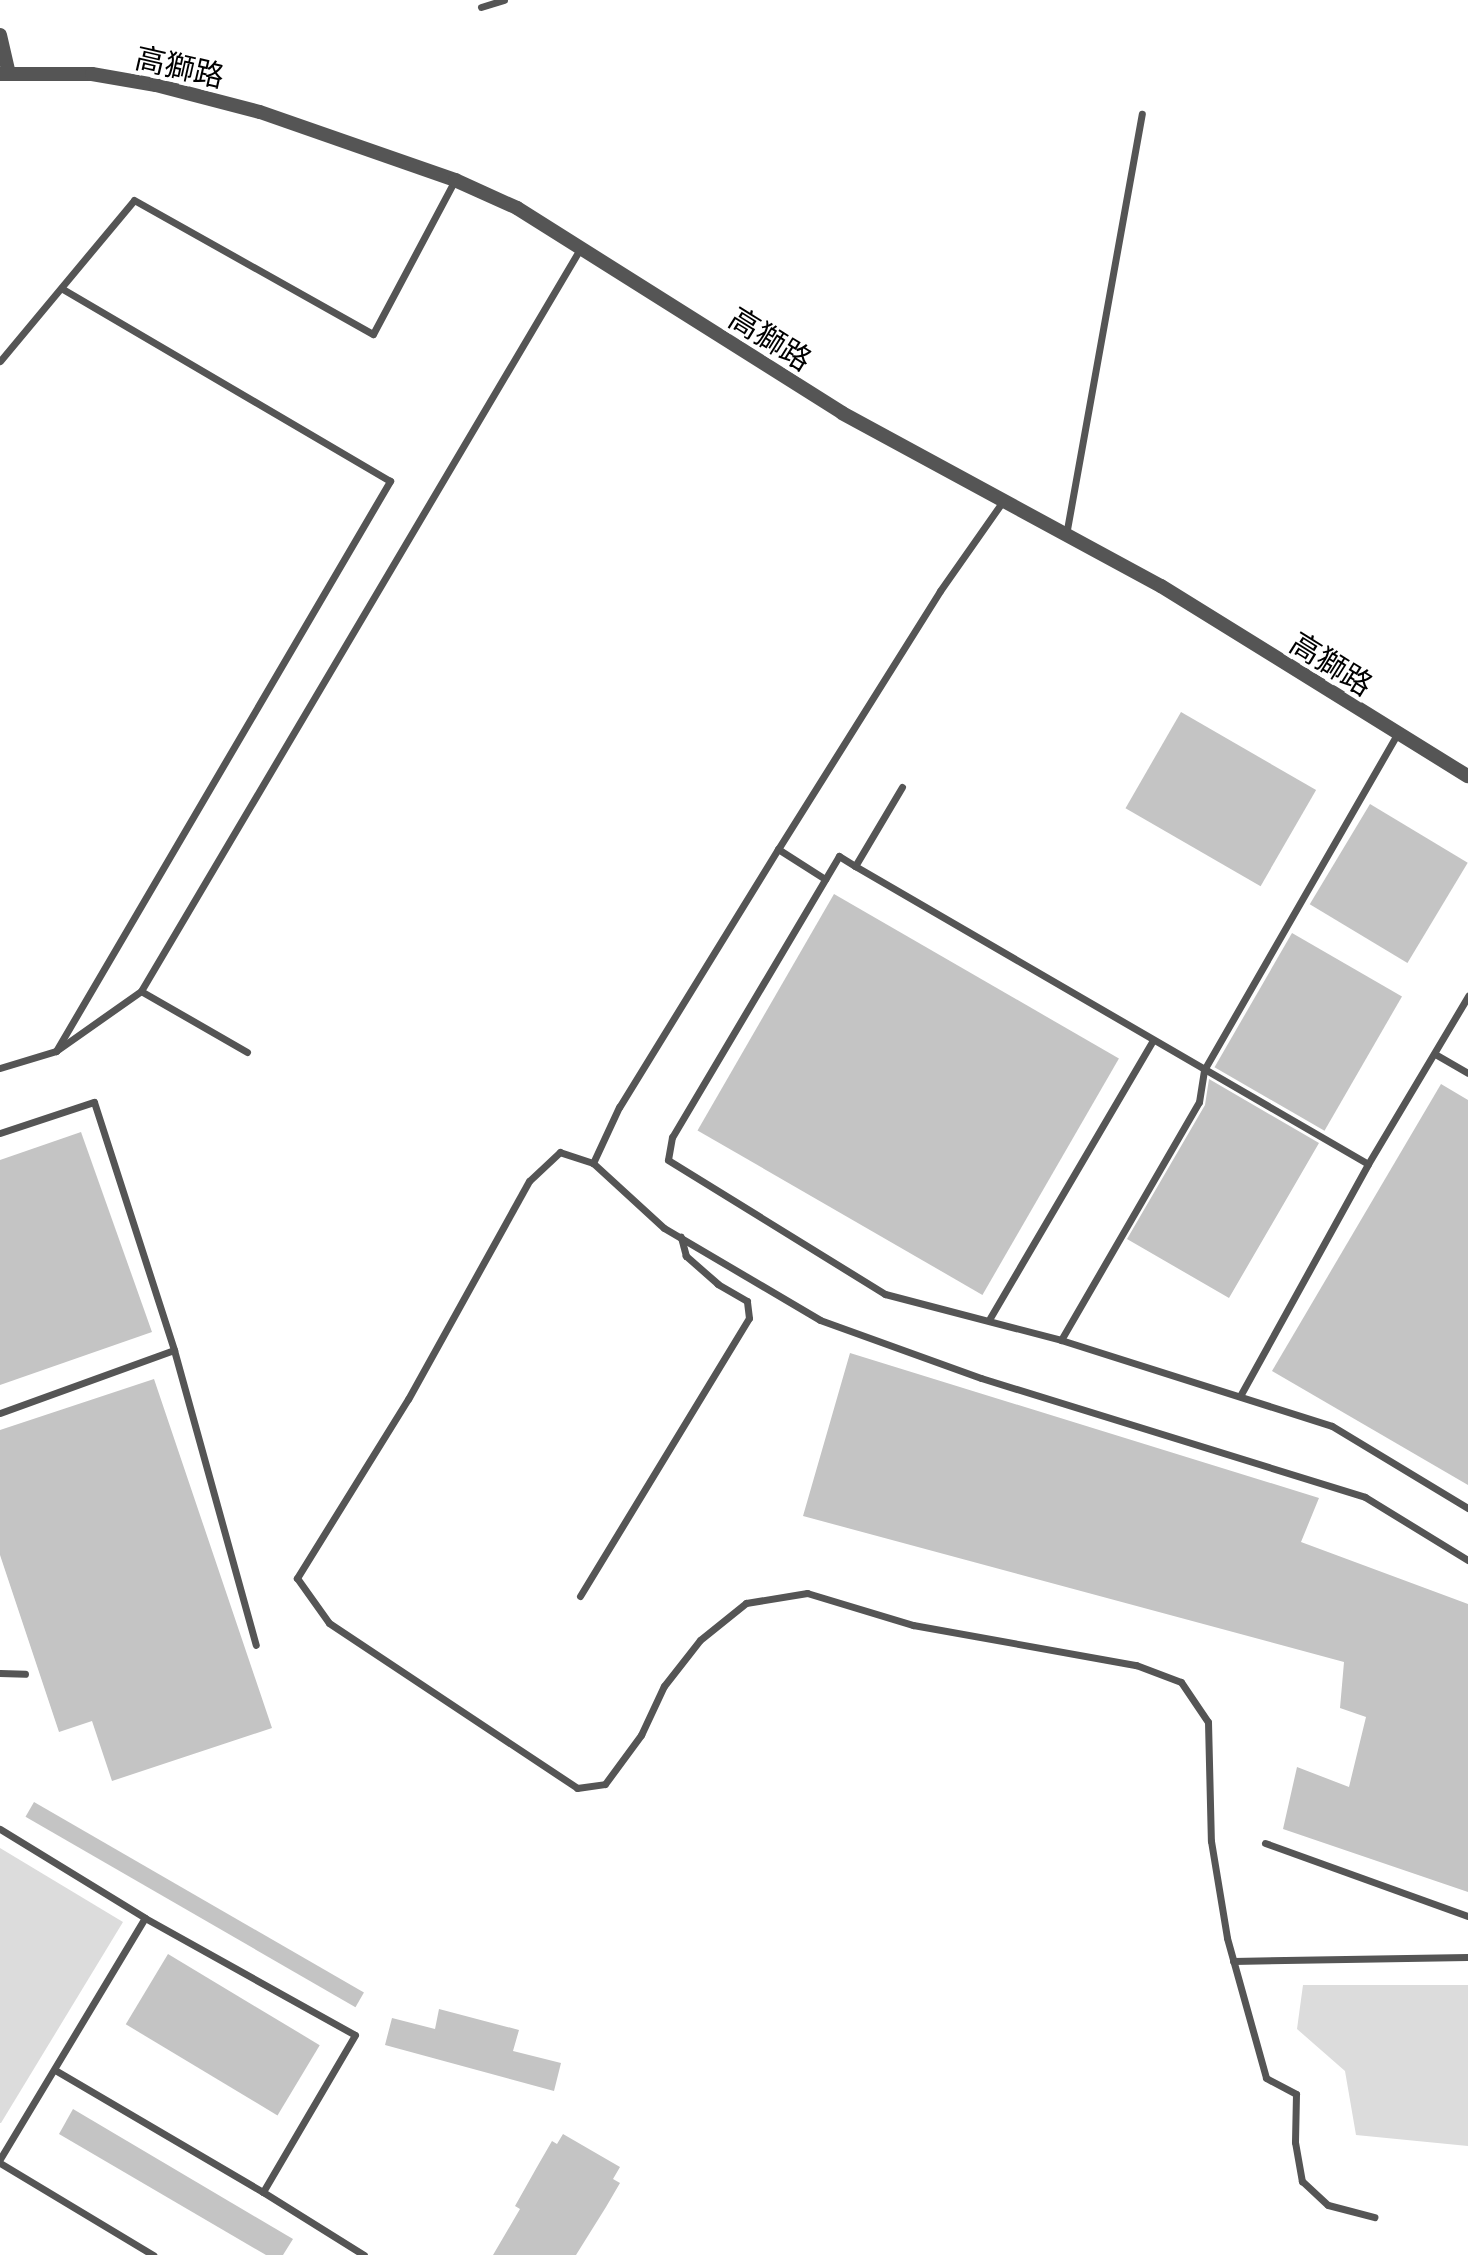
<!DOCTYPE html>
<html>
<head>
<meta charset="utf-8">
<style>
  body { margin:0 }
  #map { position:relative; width:1468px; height:2255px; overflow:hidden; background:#fff; font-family:Commissioner,"Noto Sans TC",sans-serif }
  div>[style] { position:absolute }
  .green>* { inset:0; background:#dcdcdc }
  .building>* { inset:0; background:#c4c4c4; transform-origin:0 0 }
  .service>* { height:7px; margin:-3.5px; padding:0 3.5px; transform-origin:3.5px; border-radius:3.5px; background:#555 }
  .minor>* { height:14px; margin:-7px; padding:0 7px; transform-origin:7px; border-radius:7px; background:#555 }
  span { translate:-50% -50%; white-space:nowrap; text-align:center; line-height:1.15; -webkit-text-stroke:8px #fff; paint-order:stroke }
  .street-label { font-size:30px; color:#000 }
</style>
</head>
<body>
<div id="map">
  <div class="green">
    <div style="clip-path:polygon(0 1848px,123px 1922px,1px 2123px,0 2123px)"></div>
    <div style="clip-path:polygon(1303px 1985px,1468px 1985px,1468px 2146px,1356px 2135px,1345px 2071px,1297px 2029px)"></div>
  </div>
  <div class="building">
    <div style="left:1181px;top:712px;width:156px;height:111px;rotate:30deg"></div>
    <div style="left:1370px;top:804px;width:114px;height:117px;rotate:31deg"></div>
    <div style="left:834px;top:894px;width:329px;height:273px;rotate:30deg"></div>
    <div style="left:1292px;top:933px;width:127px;height:155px;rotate:30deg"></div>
    <div style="clip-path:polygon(1209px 1079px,1319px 1143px,1229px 1298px,1127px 1239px,1205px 1105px)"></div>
    <div style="clip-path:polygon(1441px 1084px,1468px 1100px,1468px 1485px,1272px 1371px)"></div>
    <div style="clip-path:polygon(81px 1132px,152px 1332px,0 1385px,0 1160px)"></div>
    <div style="clip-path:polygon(850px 1353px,1319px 1498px,1301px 1542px,1468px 1604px,1468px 1892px,1283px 1829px,1297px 1767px,1349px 1787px,1366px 1717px,1340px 1708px,1344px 1662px,803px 1516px)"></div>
    <div style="clip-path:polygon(154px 1379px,272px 1728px,112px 1781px,92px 1721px,59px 1732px,0 1555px,0 1430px)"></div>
    <div style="left:34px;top:1802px;width:381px;height:17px;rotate:30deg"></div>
    <div style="left:168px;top:1954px;width:177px;height:82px;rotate:31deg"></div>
    <div style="clip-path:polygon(439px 2009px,519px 2030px,513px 2051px,561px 2063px,554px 2091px,385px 2045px,392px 2018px,435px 2029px)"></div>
    <div style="clip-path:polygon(73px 2109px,293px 2239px,283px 2255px,266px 2255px,59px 2134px)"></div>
    <div style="clip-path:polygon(563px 2134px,620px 2167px,613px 2179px,620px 2183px,606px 2207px,576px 2255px,493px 2255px,520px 2209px,515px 2206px,537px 2167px,552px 2141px,557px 2144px)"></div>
  </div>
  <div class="service">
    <div style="left:481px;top:7px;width:24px;rotate:-17deg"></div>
    <div style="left:0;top:361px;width:209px;rotate:-50.2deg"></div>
    <div style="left:134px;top:200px;width:274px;rotate:29.3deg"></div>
    <div style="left:373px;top:334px;width:174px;rotate:-62deg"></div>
    <div style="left:1003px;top:501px;width:110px;rotate:125deg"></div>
    <div style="left:940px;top:591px;width:305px;rotate:122.1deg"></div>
    <div style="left:778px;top:849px;width:303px;rotate:121.6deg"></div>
    <div style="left:619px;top:1107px;width:62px;rotate:114.9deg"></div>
    <div style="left:593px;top:1163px;width:35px;rotate:-162deg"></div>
    <div style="left:560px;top:1152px;width:42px;rotate:136.9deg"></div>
    <div style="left:529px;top:1181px;width:249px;rotate:119deg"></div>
    <div style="left:408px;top:1399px;width:211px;rotate:121.8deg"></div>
    <div style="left:297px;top:1578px;width:55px;rotate:54.6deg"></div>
    <div style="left:329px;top:1623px;width:298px;rotate:33.6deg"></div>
    <div style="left:577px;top:1788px;width:28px;rotate:-8deg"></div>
    <div style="left:605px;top:1784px;width:61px;rotate:-53.7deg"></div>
    <div style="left:641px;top:1735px;width:54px;rotate:-64.9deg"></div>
    <div style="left:664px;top:1686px;width:58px;rotate:-52deg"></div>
    <div style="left:700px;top:1640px;width:59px;rotate:-38.8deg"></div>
    <div style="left:746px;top:1603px;width:62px;rotate:-9.3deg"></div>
    <div style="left:807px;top:1593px;width:111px;rotate:16.8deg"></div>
    <div style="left:913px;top:1625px;width:227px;rotate:10.2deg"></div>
    <div style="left:1136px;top:1665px;width:48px;rotate:20.7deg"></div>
    <div style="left:1181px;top:1682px;width:48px;rotate:56deg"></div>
    <div style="left:1208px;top:1722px;width:119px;rotate:88.6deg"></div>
    <div style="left:1211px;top:1841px;width:98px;rotate:80.6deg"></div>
    <div style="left:1227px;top:1938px;width:145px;rotate:74.4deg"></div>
    <div style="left:1266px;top:2078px;width:34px;rotate:28deg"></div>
    <div style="left:1296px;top:2094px;width:48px;rotate:91.2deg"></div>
    <div style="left:1295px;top:2142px;width:40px;rotate:80deg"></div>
    <div style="left:1302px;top:2181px;width:35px;rotate:43deg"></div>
    <div style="left:1328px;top:2205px;width:48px;rotate:14.6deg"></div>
    <div style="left:1066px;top:535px;width:428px;rotate:-79.8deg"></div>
    <div style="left:902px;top:787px;width:92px;rotate:120.7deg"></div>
    <div style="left:855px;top:866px;width:593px;rotate:30.15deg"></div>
    <div style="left:778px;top:849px;width:56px;rotate:32.6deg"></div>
    <div style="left:855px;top:866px;width:19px;rotate:-148deg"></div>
    <div style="left:839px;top:856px;width:327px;rotate:120.7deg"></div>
    <div style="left:672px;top:1137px;width:23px;rotate:100deg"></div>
    <div style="left:668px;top:1160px;width:255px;rotate:31.7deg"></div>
    <div style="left:885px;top:1294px;width:182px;rotate:14.6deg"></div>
    <div style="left:1061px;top:1340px;width:284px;rotate:17.6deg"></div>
    <div style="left:1332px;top:1426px;width:159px;rotate:31.1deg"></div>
    <div style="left:56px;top:1051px;width:661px;rotate:-59.63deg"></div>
    <div style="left:390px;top:481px;width:381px;rotate:-149.6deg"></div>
    <div style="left:247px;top:1052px;width:122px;rotate:-150.1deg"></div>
    <div style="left:141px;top:991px;width:862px;rotate:-59.39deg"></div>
    <div style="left:1435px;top:1054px;width:38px;rotate:30deg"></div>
    <div style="left:0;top:1068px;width:59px;rotate:-16.9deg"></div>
    <div style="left:56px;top:1051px;width:104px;rotate:-35.2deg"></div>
    <div style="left:0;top:1133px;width:99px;rotate:-18.3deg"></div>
    <div style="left:94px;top:1102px;width:261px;rotate:72.1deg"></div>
    <div style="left:174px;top:1350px;width:306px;rotate:74.5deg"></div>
    <div style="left:593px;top:1163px;width:96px;rotate:42.5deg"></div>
    <div style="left:664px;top:1228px;width:181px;rotate:30.5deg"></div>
    <div style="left:820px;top:1320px;width:171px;rotate:19.8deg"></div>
    <div style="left:981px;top:1378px;width:402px;rotate:17.2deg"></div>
    <div style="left:1365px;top:1497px;width:121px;rotate:31.5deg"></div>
    <div style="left:990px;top:1318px;width:322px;rotate:-59.6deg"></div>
    <div style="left:1061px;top:1340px;width:275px;rotate:-59.9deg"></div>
    <div style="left:1199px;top:1102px;width:32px;rotate:-81deg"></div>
    <div style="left:1204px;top:1070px;width:387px;rotate:-60.1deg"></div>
    <div style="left:1240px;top:1396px;width:265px;rotate:-61.1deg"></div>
    <div style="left:1368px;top:1164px;width:196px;rotate:-59.2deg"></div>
    <div style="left:0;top:1413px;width:185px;rotate:-19.9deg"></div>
    <div style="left:580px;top:1596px;width:325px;rotate:-58.7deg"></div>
    <div style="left:749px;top:1318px;width:17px;rotate:-97deg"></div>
    <div style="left:747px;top:1301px;width:34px;rotate:-150deg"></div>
    <div style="left:718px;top:1284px;width:43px;rotate:-138.8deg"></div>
    <div style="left:686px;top:1256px;width:20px;rotate:-105deg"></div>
    <div style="left:0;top:1673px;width:25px;rotate:2deg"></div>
    <div style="left:0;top:1829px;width:170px;rotate:31.5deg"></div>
    <div style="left:145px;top:1918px;width:240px;rotate:29.1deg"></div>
    <div style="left:355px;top:2035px;width:182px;rotate:120.4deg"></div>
    <div style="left:263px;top:2192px;width:119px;rotate:32deg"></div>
    <div style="left:1265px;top:1843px;width:216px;rotate:19.8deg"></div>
    <div style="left:1233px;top:1961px;width:235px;rotate:-1deg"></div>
    <div style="left:55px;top:2070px;width:241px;rotate:30.4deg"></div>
    <div style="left:0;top:2159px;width:281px;rotate:-59deg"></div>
    <div style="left:0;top:2163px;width:179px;rotate:31deg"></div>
  </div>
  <div class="minor">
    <div style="left:0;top:35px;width:39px;rotate:77deg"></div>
    <div style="left:0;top:74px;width:92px"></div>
    <div style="left:92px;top:74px;width:65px;rotate:9.8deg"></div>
    <div style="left:156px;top:85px;width:107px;rotate:14.6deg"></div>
    <div style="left:260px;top:112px;width:207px;rotate:19.2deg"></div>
    <div style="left:455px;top:180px;width:68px;rotate:24.3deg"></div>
    <div style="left:517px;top:208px;width:384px;rotate:32.2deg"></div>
    <div style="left:842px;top:413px;width:363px;rotate:28.5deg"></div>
    <div style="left:1161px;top:586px;width:361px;rotate:31.8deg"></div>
  </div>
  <div class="street-label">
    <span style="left:180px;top:66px;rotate:13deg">高獅路</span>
    <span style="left:771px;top:338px;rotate:32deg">高獅路</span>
    <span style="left:1332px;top:663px;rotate:32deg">高獅路</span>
  </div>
</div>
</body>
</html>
